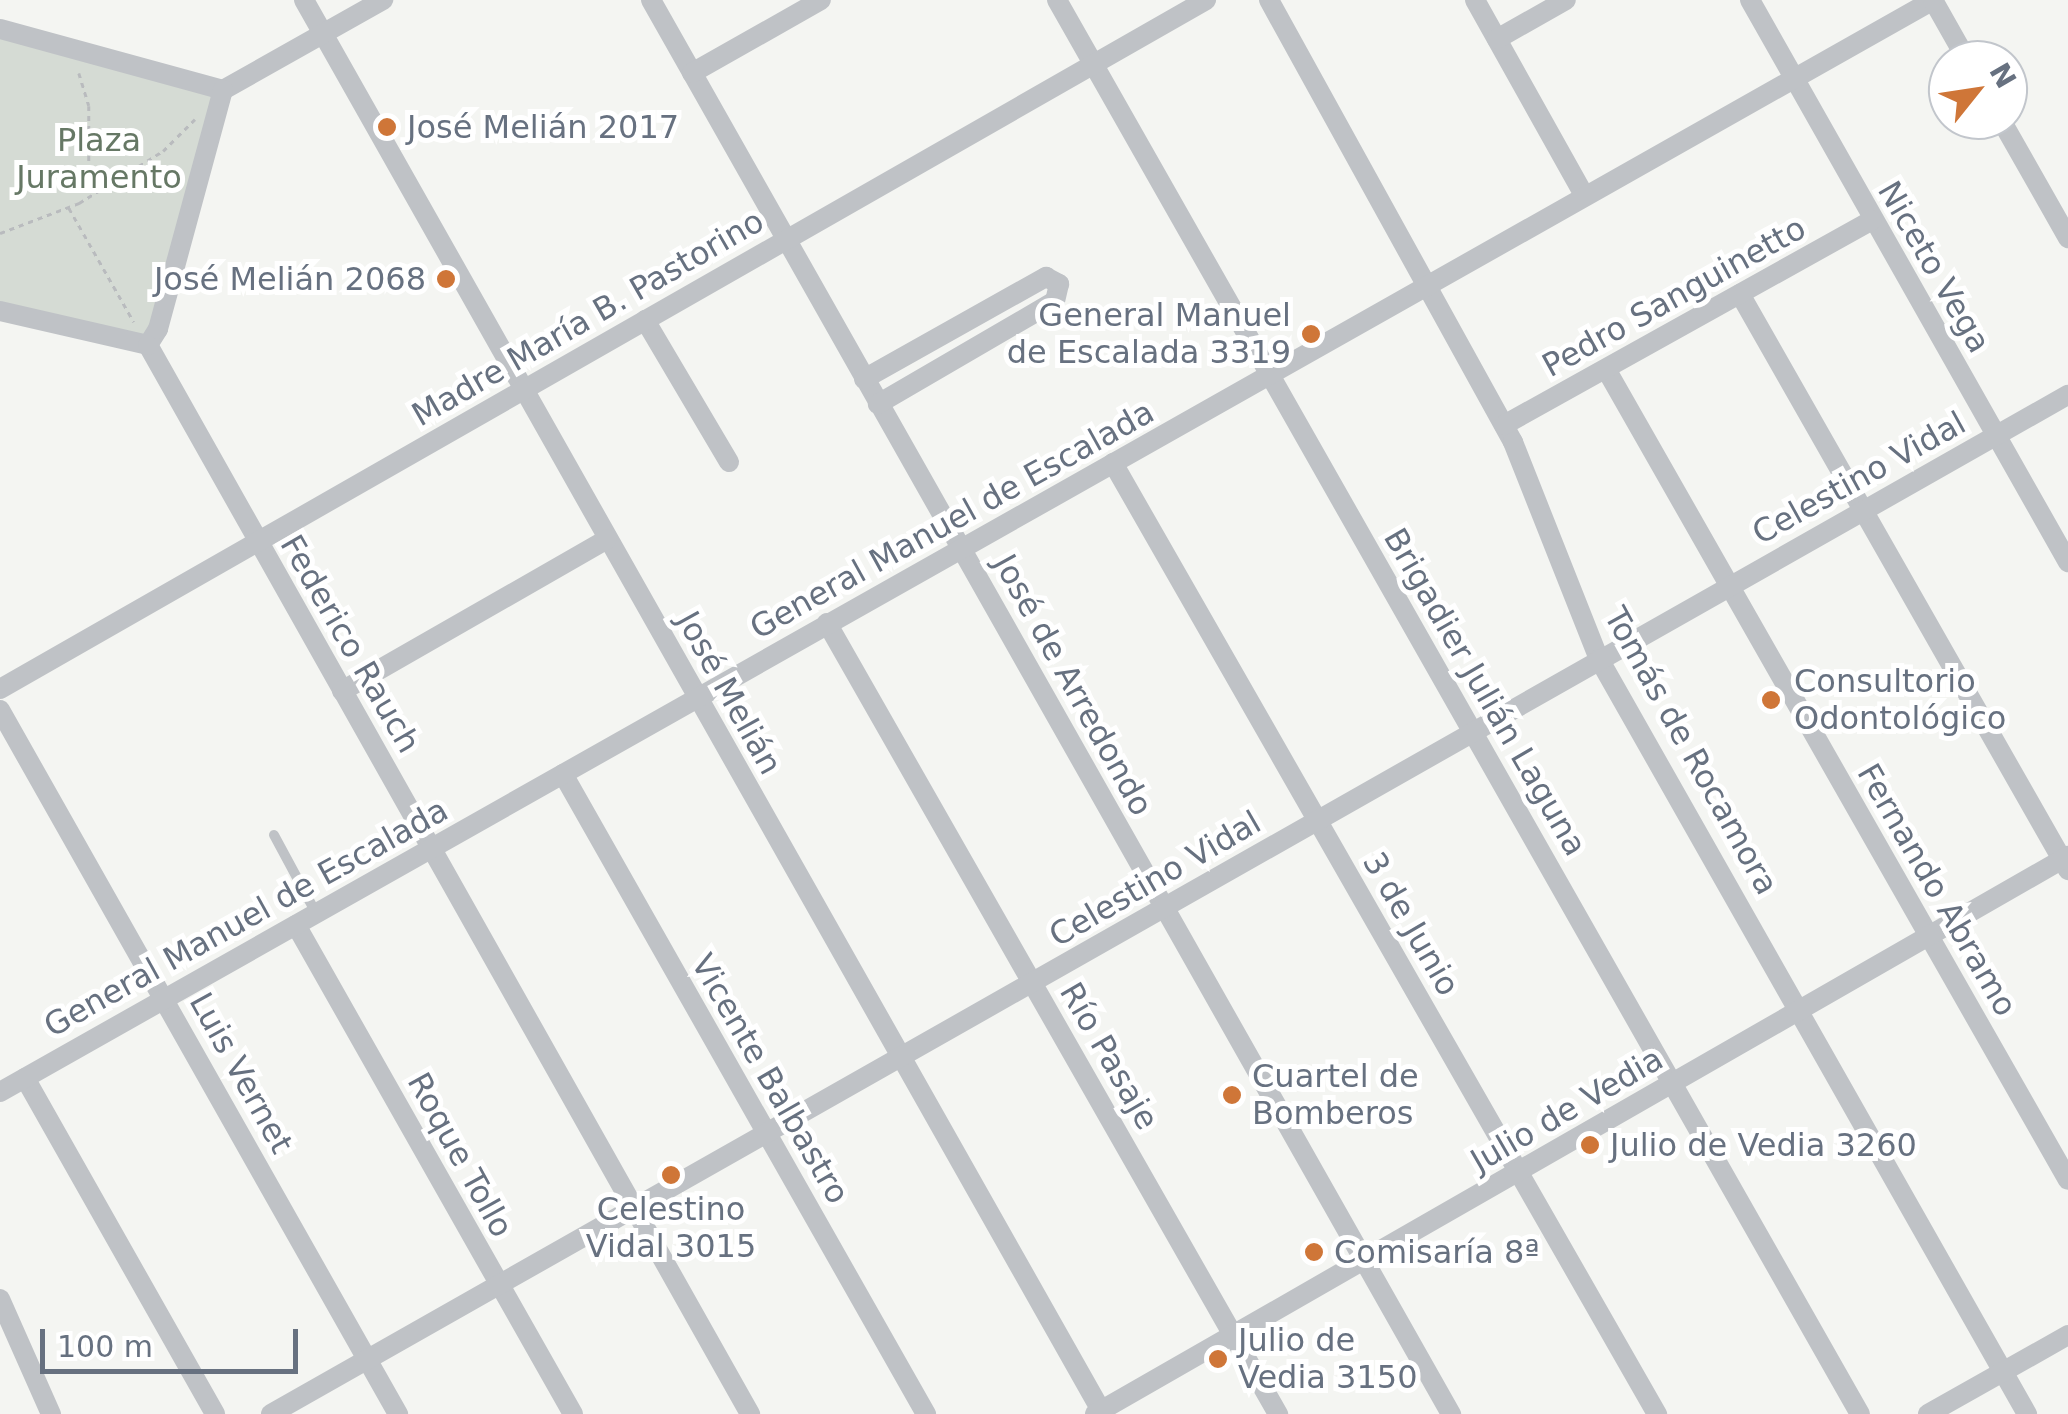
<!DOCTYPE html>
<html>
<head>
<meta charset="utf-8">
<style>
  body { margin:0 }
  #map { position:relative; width:2068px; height:1414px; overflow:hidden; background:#f4f5f2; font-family:"DejaVu Sans",sans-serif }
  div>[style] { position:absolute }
  .green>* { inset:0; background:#d5dbd4 }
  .path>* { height:2.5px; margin-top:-1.25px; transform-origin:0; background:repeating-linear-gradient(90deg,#b9bbbe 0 5px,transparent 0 10px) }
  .service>* { height:10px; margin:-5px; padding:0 5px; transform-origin:5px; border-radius:5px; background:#bfc2c6 }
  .minor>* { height:20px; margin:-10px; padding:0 10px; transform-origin:10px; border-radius:10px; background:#bfc2c6 }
  .dots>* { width:28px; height:28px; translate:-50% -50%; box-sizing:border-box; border:5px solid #fff; border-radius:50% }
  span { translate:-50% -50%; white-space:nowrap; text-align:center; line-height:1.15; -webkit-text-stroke:10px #fff; paint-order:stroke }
  .poi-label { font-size:32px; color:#677180 }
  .left { translate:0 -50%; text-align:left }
  .right { translate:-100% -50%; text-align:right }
  .park-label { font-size:32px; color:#667865 }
  .street-label { font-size:32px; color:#677180 }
  .north { position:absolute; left:1928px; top:40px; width:100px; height:100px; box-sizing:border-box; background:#fff; border:2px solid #c2c6cc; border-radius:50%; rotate:60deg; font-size:28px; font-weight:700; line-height:40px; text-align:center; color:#677180 }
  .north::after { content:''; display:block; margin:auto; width:35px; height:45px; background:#cf7638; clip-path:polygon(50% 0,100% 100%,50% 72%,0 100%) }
  .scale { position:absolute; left:40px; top:1329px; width:258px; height:45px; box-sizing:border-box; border:5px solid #677180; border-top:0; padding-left:12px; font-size:30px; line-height:35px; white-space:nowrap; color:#677180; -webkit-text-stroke:8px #fff; paint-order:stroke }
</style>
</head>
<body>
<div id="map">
  <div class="green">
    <div style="clip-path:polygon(0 29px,223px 90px,148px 345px,0 311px)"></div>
  </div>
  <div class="path">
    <div style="left:79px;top:73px;width:34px;rotate:73deg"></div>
    <div style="left:89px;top:106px;width:87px;rotate:90deg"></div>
    <div style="left:69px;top:208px;width:131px;rotate:60.3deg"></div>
    <div style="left:0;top:233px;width:85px;rotate:-20.8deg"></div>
    <div style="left:79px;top:203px;width:99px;rotate:-31.8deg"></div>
    <div style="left:163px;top:151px;width:45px;rotate:-45deg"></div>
  </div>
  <div class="service">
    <div style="left:274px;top:835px;width:89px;rotate:61.7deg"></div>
  </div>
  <div class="minor">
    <div style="left:304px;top:0;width:1624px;rotate:60.53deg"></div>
    <div style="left:651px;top:0;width:1625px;rotate:60.5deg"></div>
    <div style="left:1057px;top:0;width:1626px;rotate:60.41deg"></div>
    <div style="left:1269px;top:0;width:505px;rotate:61.1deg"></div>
    <div style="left:1513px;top:442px;width:233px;rotate:68.4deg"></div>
    <div style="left:1599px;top:659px;width:868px;rotate:60.45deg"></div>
    <div style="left:1475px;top:0;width:221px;rotate:60.8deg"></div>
    <div style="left:1750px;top:0;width:646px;rotate:60.5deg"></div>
    <div style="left:0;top:29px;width:231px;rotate:15.3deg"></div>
    <div style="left:1497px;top:39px;width:79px;rotate:-29.5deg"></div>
    <div style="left:692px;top:73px;width:148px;rotate:-29.5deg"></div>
    <div style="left:223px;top:90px;width:184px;rotate:-29.4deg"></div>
    <div style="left:2001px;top:120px;width:136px;rotate:60.4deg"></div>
    <div style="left:1740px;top:294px;width:663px;rotate:60.34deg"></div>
    <div style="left:0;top:311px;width:152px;rotate:12.9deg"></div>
    <div style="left:645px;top:320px;width:165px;rotate:59.4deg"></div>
    <div style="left:148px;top:345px;width:1227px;rotate:60.61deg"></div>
    <div style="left:148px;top:345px;width:19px;rotate:-58deg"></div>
    <div style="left:158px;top:329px;width:248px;rotate:-74.8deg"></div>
    <div style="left:1606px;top:369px;width:933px;rotate:60.33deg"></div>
    <div style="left:864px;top:379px;width:209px;rotate:-29.3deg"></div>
    <div style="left:1046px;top:277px;width:15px;rotate:28deg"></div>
    <div style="left:1059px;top:284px;width:17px;rotate:103deg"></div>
    <div style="left:1055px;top:301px;width:205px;rotate:149.8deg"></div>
    <div style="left:1504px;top:425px;width:421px;rotate:-29.1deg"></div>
    <div style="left:1113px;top:463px;width:1096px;rotate:60.23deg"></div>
    <div style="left:827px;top:623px;width:911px;rotate:60.31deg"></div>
    <div style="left:0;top:689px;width:1389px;rotate:-29.74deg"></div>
    <div style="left:342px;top:691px;width:305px;rotate:-29.8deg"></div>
    <div style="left:0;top:710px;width:809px;rotate:60.52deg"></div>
    <div style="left:563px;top:774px;width:736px;rotate:60.44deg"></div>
    <div style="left:296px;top:925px;width:562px;rotate:60.47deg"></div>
    <div style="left:25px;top:1078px;width:386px;rotate:60.5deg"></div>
    <div style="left:0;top:1092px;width:2220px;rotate:-29.46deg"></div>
    <div style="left:1933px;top:0;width:69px;rotate:60.5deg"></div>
    <div style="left:0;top:1299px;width:126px;rotate:66.1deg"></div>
    <div style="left:271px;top:1414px;width:2066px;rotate:-29.56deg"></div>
    <div style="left:1095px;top:1414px;width:1122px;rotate:-29.83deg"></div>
    <div style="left:1928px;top:1414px;width:161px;rotate:-29.4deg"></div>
  </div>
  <div class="dots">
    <div style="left:387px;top:127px;background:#cf7638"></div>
    <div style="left:446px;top:279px;background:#cf7638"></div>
    <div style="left:1311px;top:334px;background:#cf7638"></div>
    <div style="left:1771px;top:700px;background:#cf7638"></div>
    <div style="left:1232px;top:1095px;background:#cf7638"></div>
    <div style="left:1590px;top:1145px;background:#cf7638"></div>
    <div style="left:671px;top:1175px;background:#cf7638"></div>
    <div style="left:1314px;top:1252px;background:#cf7638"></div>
    <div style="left:1218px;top:1359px;background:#cf7638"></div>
  </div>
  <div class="poi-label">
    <span class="left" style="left:407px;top:127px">José Melián 2017</span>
    <span class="right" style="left:426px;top:279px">José Melián 2068</span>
    <span class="right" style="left:1291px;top:334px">General Manuel<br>de Escalada 3319</span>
    <span class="left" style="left:1794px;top:700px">Consultorio<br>Odontológico</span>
    <span class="left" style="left:1252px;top:1095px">Cuartel de<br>Bomberos</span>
    <span class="left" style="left:1610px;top:1145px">Julio de Vedia 3260</span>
    <span style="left:671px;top:1228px">Celestino<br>Vidal 3015</span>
    <span class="left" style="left:1334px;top:1252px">Comisaría 8ª</span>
    <span class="left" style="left:1238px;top:1359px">Julio de<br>Vedia 3150</span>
  </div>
  <div class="park-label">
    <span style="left:99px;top:159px">Plaza<br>Juramento</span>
  </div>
  <div class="street-label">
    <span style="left:1934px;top:267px;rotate:60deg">Niceto Vega</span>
    <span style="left:1674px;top:297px;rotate:-29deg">Pedro Sanguinetto</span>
    <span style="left:588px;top:318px;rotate:-30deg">Madre María B. Pastorino</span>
    <span style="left:1859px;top:478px;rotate:-29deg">Celestino Vidal</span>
    <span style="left:952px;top:520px;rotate:-29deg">General Manuel de Escalada</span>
    <span style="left:350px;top:644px;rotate:60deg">Federico Rauch</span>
    <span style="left:1073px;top:685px;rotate:61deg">José de Arredondo</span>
    <span style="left:1485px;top:692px;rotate:60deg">Brigadier Julián Laguna</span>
    <span style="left:729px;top:693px;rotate:61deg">José Melián</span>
    <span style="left:1691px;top:751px;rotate:61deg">Tomás de Rocamora</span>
    <span style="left:1155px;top:879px;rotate:-30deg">Celestino Vidal</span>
    <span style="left:1937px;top:890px;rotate:60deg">Fernando Abramo</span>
    <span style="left:246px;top:918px;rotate:-29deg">General Manuel de Escalada</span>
    <span style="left:1411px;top:924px;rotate:60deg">3 de Junio</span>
    <span style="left:1109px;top:1056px;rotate:60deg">Río Pasaje</span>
    <span style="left:241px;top:1073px;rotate:61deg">Luis Vernet</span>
    <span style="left:770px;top:1079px;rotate:60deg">Vicente Balbastro</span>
    <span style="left:1567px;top:1110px;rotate:-30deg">Julio de Vedia</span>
    <span style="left:460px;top:1155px;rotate:61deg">Roque Tollo</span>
  </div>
  <div class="north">N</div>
  <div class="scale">100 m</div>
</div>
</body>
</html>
